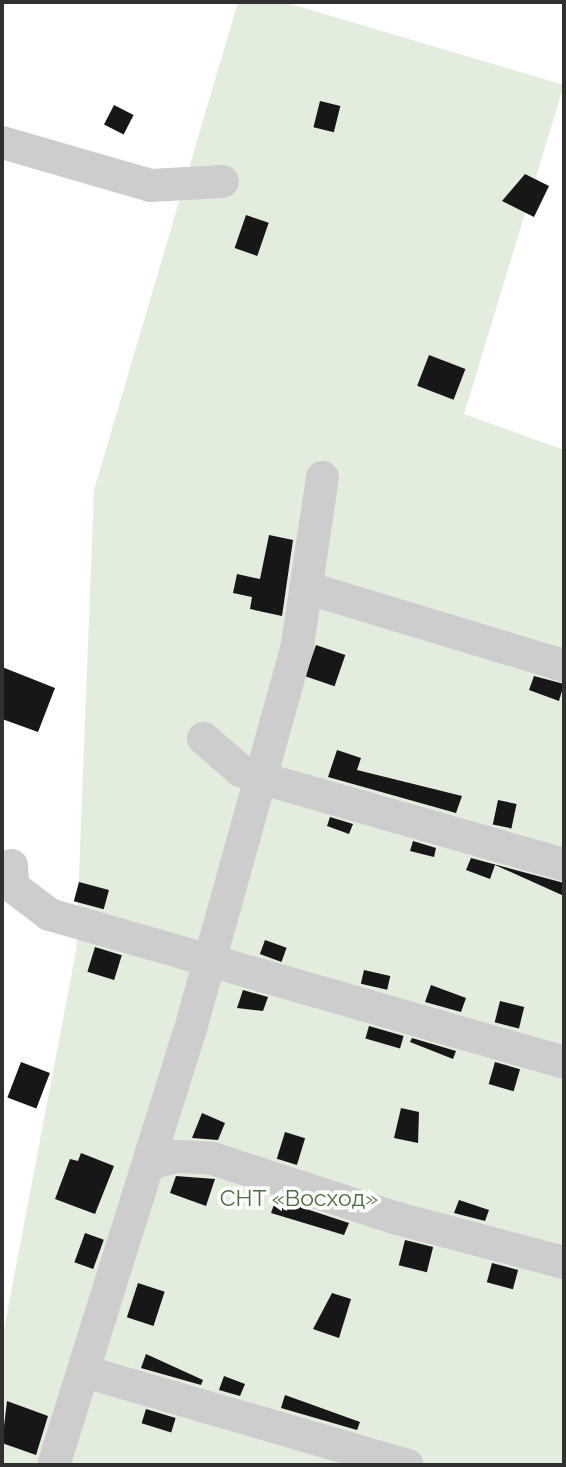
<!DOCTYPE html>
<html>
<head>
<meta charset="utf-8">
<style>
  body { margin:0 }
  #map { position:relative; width:566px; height:1467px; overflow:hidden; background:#fff; font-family:Raleway,sans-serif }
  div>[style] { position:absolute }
  .green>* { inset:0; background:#e3edde }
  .building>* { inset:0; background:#171717; transform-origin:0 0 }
  .minor>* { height:33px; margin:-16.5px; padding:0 16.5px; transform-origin:16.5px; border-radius:16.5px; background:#cdcdcd }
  span { translate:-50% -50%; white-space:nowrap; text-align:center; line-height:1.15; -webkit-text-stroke:7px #fff; paint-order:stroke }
  .park-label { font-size:23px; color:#4a6d3b }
  .frame { position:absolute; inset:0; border:4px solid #303030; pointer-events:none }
</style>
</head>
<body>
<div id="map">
  <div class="green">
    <div style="clip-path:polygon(238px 2px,284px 2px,564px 85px,464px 414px,564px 450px,564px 1465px,2px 1465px,2px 1340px,76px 951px,94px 490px)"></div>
  </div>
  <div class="building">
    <div style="left:320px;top:101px;width:21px;height:27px;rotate:14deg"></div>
    <div style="left:114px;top:105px;width:22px;height:22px;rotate:27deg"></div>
    <div style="clip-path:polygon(525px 174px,549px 186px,534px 217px,502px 201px)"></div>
    <div style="left:246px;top:215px;width:24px;height:35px;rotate:19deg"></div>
    <div style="left:429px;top:355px;width:39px;height:33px;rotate:21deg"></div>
    <div style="clip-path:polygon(269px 535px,293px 540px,282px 616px,250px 609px,252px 597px,233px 593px,237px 574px,260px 579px)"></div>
    <div style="left:316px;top:645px;width:31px;height:33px;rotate:19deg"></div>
    <div style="clip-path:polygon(2px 667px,55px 688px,38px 732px,2px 719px)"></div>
    <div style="clip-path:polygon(534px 676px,564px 684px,559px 701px,529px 690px)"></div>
    <div style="clip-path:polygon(337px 750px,361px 758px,357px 770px,462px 796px,456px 813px,328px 777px)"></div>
    <div style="left:498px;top:800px;width:19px;height:25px;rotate:12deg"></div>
    <div style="clip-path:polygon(330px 817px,353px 824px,349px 834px,327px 826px)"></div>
    <div style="clip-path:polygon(413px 841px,436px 848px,434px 857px,410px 851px)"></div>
    <div style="clip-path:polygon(471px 858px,564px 883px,564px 896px,495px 865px,490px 879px,466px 870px)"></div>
    <div style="left:79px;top:882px;width:31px;height:20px;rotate:15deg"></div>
    <div style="left:265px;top:940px;width:23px;height:15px;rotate:20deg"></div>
    <div style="left:95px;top:947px;width:28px;height:26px;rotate:17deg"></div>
    <div style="left:364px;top:970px;width:27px;height:14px;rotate:13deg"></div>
    <div style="clip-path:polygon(431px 985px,466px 998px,461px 1012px,425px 1002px)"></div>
    <div style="clip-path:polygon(243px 990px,268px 997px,263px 1011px,237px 1008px)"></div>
    <div style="left:500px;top:1001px;width:25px;height:22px;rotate:14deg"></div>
    <div style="left:369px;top:1026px;width:36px;height:13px;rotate:16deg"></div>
    <div style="clip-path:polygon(412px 1038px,456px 1051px,453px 1059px,410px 1042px)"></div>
    <div style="left:21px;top:1062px;width:31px;height:38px;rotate:21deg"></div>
    <div style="left:495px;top:1062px;width:26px;height:23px;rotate:16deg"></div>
    <div style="clip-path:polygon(401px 1108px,419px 1112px,418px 1143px,394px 1138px)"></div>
    <div style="clip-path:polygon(202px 1113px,225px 1123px,218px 1140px,192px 1138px)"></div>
    <div style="left:285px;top:1132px;width:21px;height:28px;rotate:17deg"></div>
    <div style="clip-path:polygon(81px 1153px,114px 1166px,95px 1214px,55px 1199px,70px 1159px,78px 1161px)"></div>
    <div style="clip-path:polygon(176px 1176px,215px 1179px,206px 1206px,170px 1193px)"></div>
    <div style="clip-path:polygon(276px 1199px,349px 1223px,344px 1235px,271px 1213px)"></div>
    <div style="clip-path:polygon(459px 1200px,489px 1210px,485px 1221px,454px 1213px)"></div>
    <div style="left:85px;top:1233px;width:20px;height:31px;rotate:20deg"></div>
    <div style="left:405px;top:1240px;width:29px;height:26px;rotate:14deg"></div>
    <div style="left:492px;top:1263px;width:27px;height:20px;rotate:15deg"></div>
    <div style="left:138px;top:1283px;width:28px;height:36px;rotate:18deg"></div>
    <div style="clip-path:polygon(332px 1293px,351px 1299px,339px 1338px,313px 1329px)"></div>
    <div style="clip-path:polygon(146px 1354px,203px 1380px,201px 1385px,141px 1368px)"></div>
    <div style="clip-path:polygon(224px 1376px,245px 1384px,240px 1396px,219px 1390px)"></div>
    <div style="clip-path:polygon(285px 1395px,360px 1422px,357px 1430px,281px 1408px)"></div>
    <div style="clip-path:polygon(7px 1401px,48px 1416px,36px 1455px,2px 1443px)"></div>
    <div style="left:146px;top:1409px;width:31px;height:15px;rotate:17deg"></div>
  </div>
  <div class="minor">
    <div style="left:2px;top:142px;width:154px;rotate:16.2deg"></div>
    <div style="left:150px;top:185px;width:72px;rotate:-3.2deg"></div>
    <div style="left:305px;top:587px;width:270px;rotate:16.8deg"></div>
    <div style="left:203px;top:738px;width:49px;rotate:40.9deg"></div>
    <div style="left:240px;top:770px;width:19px;rotate:21deg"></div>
    <div style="left:258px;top:777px;width:318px;rotate:15.9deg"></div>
    <div style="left:11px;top:865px;width:21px;rotate:87deg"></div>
    <div style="left:12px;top:886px;width:46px;rotate:37.1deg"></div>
    <div style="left:49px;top:914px;width:536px;rotate:16.03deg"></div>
    <div style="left:149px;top:1163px;width:29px;rotate:-14deg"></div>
    <div style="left:177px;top:1156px;width:35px;rotate:3deg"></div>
    <div style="left:212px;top:1158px;width:194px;rotate:18deg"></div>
    <div style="left:397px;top:1218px;width:173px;rotate:14.8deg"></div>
    <div style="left:84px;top:1371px;width:336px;rotate:16.2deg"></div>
    <div style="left:53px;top:1465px;width:454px;rotate:-72.6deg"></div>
    <div style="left:189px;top:1032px;width:403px;rotate:-74.4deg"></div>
    <div style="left:297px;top:644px;width:169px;rotate:-81.5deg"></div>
  </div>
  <div class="park-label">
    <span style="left:299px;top:1198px">СНТ «Восход»</span>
  </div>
  <div class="frame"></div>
</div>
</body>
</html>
